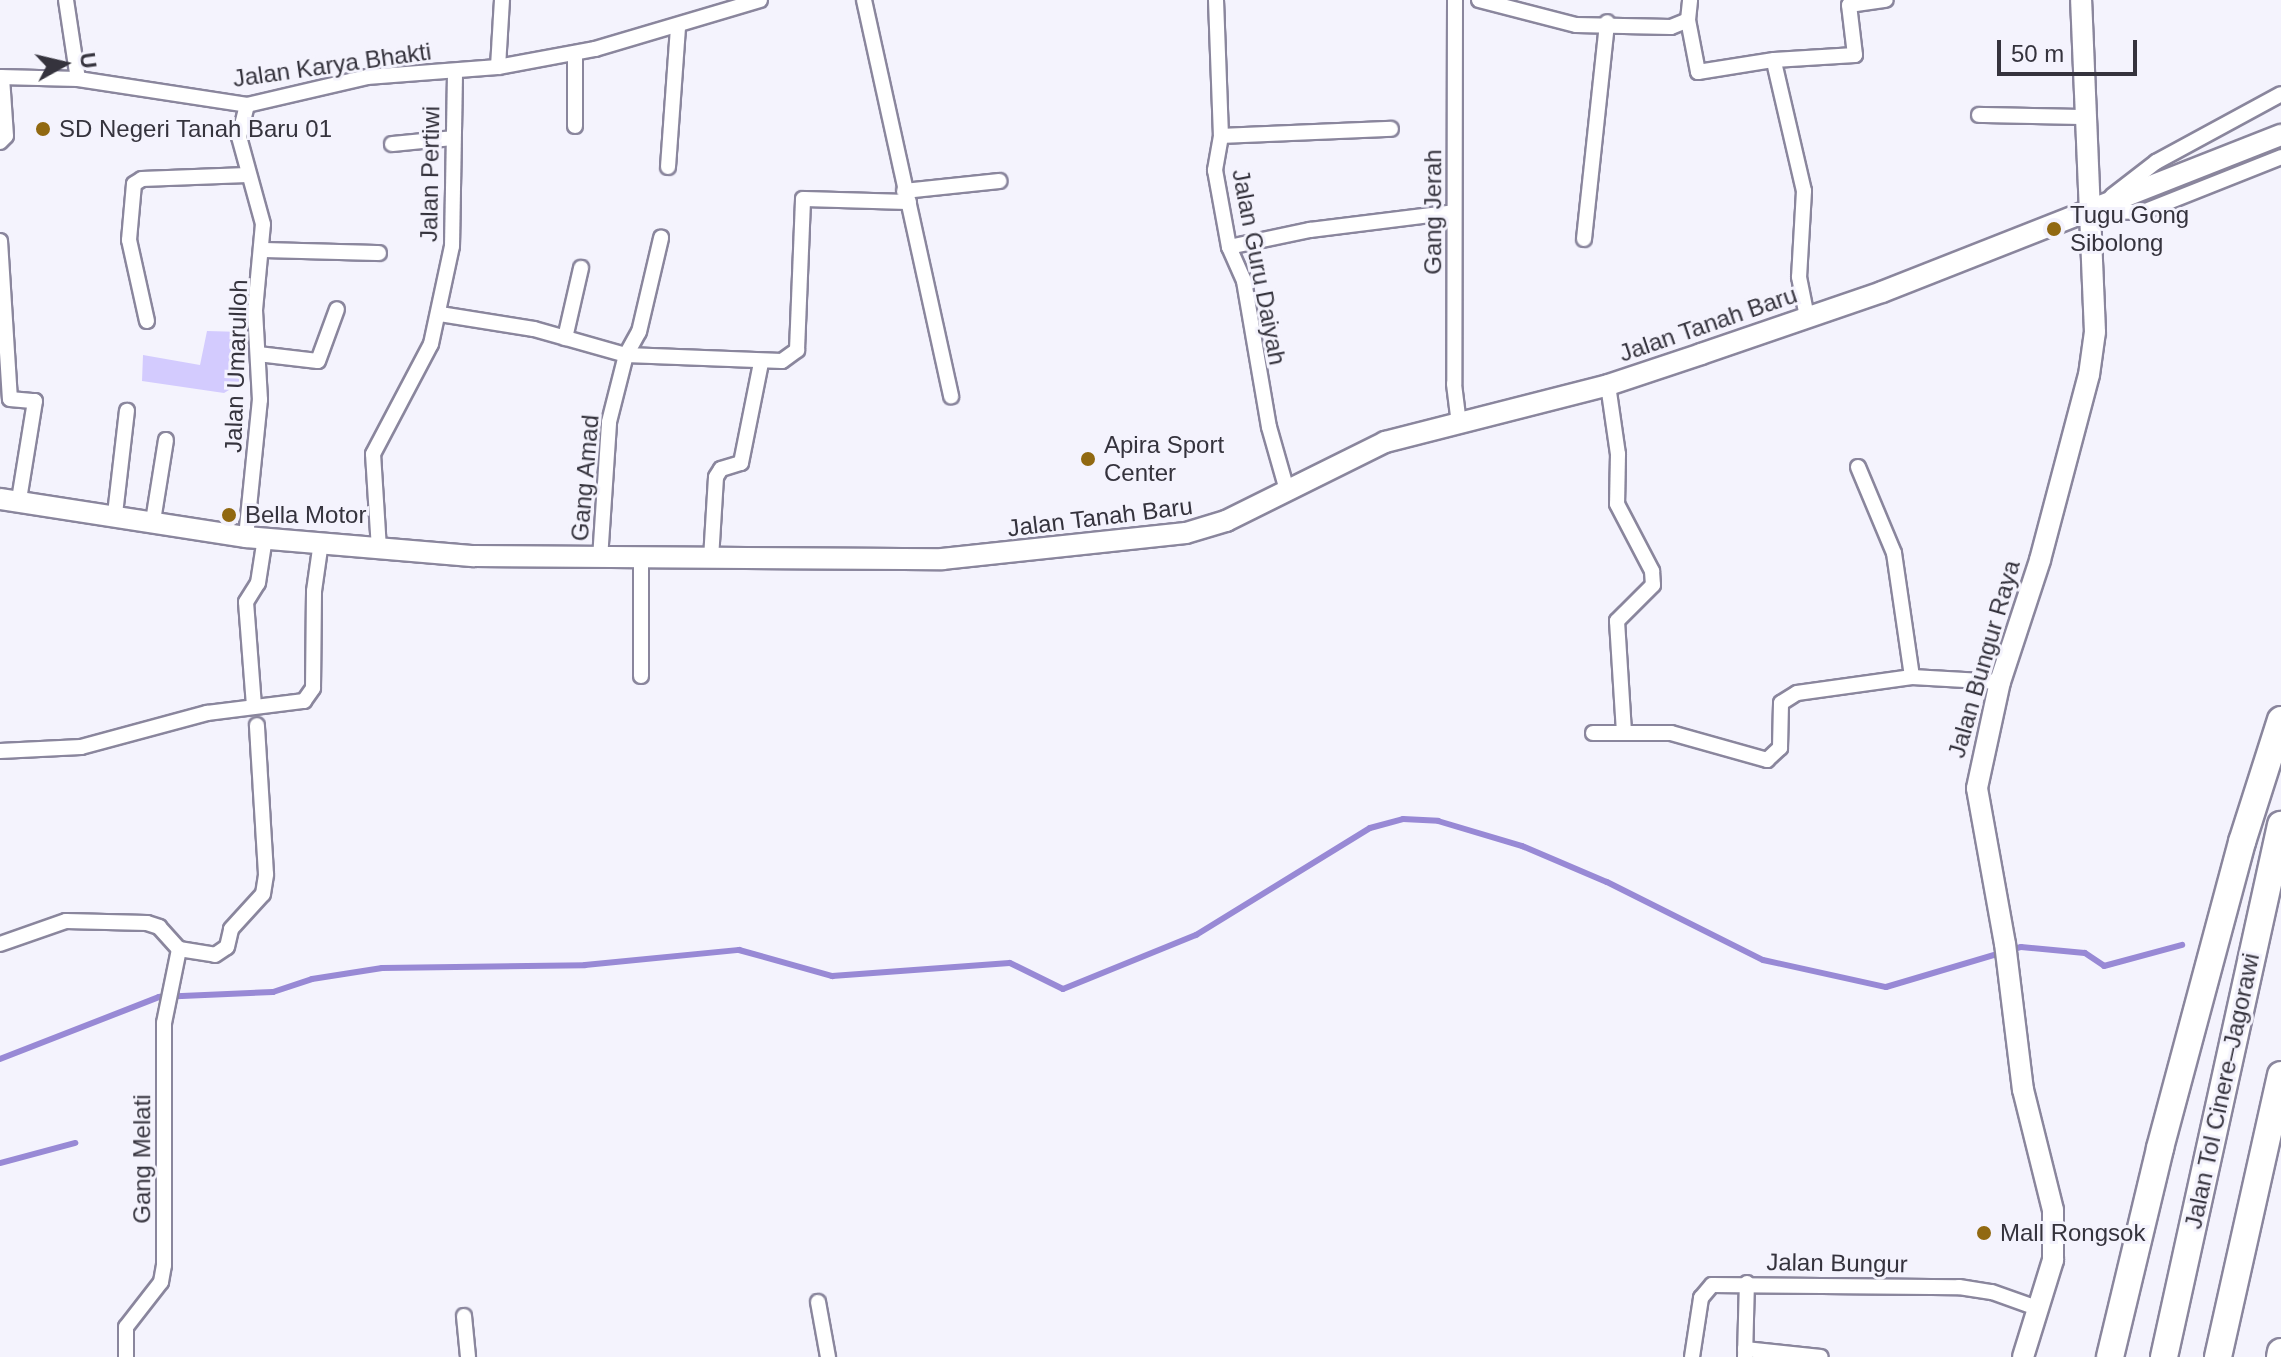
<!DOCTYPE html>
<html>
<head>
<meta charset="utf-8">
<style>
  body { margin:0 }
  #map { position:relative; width:2281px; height:1357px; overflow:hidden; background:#f4f3fd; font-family:Arial,sans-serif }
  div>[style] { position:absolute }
  .green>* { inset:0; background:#d3cbfe }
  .stream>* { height:6px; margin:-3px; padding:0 3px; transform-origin:3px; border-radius:3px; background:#9889d5 }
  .roads { filter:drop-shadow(2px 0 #8a869d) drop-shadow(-2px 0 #8a869d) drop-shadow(0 2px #8a869d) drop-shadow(0 -2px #8a869d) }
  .street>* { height:14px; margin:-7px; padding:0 7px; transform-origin:7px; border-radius:7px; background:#fff }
  .secondary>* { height:20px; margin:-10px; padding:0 10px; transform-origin:10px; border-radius:10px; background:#fff }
  .highway>* { height:26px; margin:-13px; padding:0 13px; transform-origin:13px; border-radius:13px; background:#fff }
  .dots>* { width:22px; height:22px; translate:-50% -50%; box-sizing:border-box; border:4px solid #f4f3fd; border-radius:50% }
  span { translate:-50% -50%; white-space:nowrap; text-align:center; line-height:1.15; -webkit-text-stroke:6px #f4f3fd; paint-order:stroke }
  .street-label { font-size:24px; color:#35333d }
  .poi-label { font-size:24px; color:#35333d }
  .left { translate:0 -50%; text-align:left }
  .north { position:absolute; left:24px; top:24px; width:80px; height:80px; -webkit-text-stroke:6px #f4f3fd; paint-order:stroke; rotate:82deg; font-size:22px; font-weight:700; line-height:32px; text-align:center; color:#35333d }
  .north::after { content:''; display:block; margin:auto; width:28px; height:36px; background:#35333d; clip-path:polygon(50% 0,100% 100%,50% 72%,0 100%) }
  .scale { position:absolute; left:1997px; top:40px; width:140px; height:36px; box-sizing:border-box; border:4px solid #35333d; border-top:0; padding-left:10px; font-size:24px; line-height:28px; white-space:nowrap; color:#35333d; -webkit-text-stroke:6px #f4f3fd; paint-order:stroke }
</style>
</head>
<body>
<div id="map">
  <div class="green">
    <div style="clip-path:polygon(207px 331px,243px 332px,239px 384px,224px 393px,142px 381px,143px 355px,200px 365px)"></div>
  </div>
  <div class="stream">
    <div style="left:0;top:1059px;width:171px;rotate:-21.3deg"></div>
    <div style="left:159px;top:997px;width:114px;rotate:-2.5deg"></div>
    <div style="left:273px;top:992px;width:41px;rotate:-18.4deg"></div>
    <div style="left:312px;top:979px;width:71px;rotate:-8.9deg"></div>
    <div style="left:382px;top:968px;width:203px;rotate:-0.8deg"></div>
    <div style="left:585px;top:965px;width:155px;rotate:-5.6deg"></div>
    <div style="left:739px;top:950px;width:97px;rotate:15.6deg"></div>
    <div style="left:832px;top:976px;width:178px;rotate:-4.2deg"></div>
    <div style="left:1010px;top:963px;width:59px;rotate:26.1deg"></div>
    <div style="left:1063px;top:989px;width:144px;rotate:-22.1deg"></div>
    <div style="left:1196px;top:935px;width:204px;rotate:-31.6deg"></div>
    <div style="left:1370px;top:828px;width:34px;rotate:-15deg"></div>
    <div style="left:1403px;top:819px;width:35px;rotate:3deg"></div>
    <div style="left:1438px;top:821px;width:88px;rotate:16.6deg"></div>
    <div style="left:1522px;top:846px;width:92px;rotate:23deg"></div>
    <div style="left:1607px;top:882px;width:174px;rotate:26.6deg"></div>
    <div style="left:1763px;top:960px;width:126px;rotate:12.4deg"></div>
    <div style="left:1886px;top:987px;width:141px;rotate:-16.5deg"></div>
    <div style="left:2021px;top:947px;width:64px;rotate:5.4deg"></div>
    <div style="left:2085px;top:953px;width:23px;rotate:34deg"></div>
    <div style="left:2104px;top:966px;width:81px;rotate:-15.1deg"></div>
    <div style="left:0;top:1163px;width:78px;rotate:-14.9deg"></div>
  </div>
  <div class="roads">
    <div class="street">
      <div style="left:66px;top:0;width:80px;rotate:81.4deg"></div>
      <div style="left:864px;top:0;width:406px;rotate:77.6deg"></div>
      <div style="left:1216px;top:0;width:136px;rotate:87.9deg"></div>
      <div style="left:1221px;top:136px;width:35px;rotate:100deg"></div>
      <div style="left:1215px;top:170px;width:78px;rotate:79.7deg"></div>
      <div style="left:1229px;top:247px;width:37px;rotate:66deg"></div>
      <div style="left:1244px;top:281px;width:148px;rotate:80.3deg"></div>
      <div style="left:1269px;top:427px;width:66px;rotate:74.1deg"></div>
      <div style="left:1455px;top:0;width:384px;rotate:90.1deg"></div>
      <div style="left:1454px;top:384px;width:40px;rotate:82.9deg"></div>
      <div style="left:1479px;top:0;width:100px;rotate:14.5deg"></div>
      <div style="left:1576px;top:25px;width:95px;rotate:1.2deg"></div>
      <div style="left:1671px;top:27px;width:18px;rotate:-22deg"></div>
      <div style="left:1688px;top:20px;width:20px;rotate:-84deg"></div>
      <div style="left:1688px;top:20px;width:53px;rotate:79.1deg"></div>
      <div style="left:1698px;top:72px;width:77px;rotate:-9deg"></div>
      <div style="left:1774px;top:60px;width:81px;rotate:-3.5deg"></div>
      <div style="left:1855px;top:55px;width:50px;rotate:-96.8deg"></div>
      <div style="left:1849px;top:5px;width:37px;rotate:-8deg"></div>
      <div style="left:1774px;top:62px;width:132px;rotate:76.9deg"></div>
      <div style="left:1804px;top:191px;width:86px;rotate:93.3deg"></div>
      <div style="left:1799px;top:277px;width:41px;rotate:78.7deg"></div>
      <div style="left:498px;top:67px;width:67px;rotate:-86.6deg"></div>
      <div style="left:0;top:77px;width:78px;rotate:1.5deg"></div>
      <div style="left:78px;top:79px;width:171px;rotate:8.7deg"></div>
      <div style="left:247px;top:105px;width:123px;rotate:-13.1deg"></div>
      <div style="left:367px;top:77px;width:131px;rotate:-4.4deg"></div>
      <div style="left:498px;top:67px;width:99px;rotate:-10.5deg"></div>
      <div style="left:595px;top:49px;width:172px;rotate:-16.5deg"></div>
      <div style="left:1979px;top:115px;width:107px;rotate:1.1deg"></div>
      <div style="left:575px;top:126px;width:73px;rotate:-90deg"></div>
      <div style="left:1221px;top:136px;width:170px;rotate:-2.4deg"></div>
      <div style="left:0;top:142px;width:8px;rotate:-45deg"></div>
      <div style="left:6px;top:136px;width:59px;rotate:-93.9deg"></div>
      <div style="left:392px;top:144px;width:61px;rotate:-5.6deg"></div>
      <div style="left:668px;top:167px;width:141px;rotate:-85.9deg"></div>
      <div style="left:904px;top:191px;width:96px;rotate:-6deg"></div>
      <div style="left:2112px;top:196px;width:56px;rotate:-37.7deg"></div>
      <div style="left:2156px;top:162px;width:142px;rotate:-28.5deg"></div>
      <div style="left:2096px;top:211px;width:47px;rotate:1.2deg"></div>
      <div style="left:2143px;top:212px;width:149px;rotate:-21.7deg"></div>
      <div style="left:1584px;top:239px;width:218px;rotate:-83.9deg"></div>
      <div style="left:0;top:241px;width:158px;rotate:86.4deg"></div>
      <div style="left:10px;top:399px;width:25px;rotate:5deg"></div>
      <div style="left:35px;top:401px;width:100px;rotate:99.2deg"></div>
      <div style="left:1229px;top:247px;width:83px;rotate:-11.9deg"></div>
      <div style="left:1310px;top:230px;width:145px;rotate:-7.1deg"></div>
      <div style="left:262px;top:250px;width:117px;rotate:1.5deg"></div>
      <div style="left:440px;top:314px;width:95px;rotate:9.1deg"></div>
      <div style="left:534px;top:329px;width:96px;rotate:15.8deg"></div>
      <div style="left:626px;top:355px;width:156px;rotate:2.2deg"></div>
      <div style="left:782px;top:361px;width:19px;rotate:-36deg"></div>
      <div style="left:797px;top:350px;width:151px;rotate:-87.7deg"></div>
      <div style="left:803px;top:199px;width:106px;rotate:1.6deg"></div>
      <div style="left:147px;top:321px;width:83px;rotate:-102.5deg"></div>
      <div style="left:129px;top:240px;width:56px;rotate:-84.9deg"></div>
      <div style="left:134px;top:184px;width:9px;rotate:-32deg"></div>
      <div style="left:142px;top:179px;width:105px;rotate:-2.2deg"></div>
      <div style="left:565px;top:338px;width:72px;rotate:-77.1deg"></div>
      <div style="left:258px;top:354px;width:60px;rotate:6.7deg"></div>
      <div style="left:318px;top:361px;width:55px;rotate:-69.9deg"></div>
      <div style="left:1608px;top:385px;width:70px;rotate:81.8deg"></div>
      <div style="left:1618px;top:454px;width:50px;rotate:91.1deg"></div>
      <div style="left:1617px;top:504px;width:76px;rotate:62.4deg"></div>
      <div style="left:1652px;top:571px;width:14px;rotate:86deg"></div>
      <div style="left:1653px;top:585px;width:51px;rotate:135deg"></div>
      <div style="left:1617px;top:621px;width:111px;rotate:86.4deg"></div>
      <div style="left:1858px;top:467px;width:93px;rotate:67.3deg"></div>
      <div style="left:1894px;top:553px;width:125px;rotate:81.7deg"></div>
      <div style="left:115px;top:514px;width:104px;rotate:-83.4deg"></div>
      <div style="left:153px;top:521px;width:82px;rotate:-80.9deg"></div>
      <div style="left:246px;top:537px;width:138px;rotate:-84.2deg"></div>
      <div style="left:260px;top:400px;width:90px;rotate:-93.2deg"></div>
      <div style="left:255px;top:310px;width:86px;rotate:-84.7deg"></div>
      <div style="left:263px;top:224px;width:90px;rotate:-105.4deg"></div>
      <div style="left:239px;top:137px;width:33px;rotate:-76deg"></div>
      <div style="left:379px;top:549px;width:95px;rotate:-93.6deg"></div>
      <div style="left:373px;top:454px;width:124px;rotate:-62.2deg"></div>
      <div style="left:431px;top:344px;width:100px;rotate:-77.9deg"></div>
      <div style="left:452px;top:246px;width:175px;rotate:-89deg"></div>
      <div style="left:600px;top:559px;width:137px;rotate:-86.2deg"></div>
      <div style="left:609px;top:422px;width:69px;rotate:-75.8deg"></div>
      <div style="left:626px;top:355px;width:26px;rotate:-61deg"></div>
      <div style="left:639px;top:332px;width:97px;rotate:-76.8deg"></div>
      <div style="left:711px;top:559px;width:82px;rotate:-86.5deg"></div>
      <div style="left:716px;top:477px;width:9px;rotate:-58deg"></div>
      <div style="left:721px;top:469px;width:21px;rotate:-17deg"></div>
      <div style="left:741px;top:463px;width:102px;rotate:-78.7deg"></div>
      <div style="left:641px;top:560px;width:116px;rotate:90deg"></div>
      <div style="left:254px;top:706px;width:104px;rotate:-94.4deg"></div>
      <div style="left:246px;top:602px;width:22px;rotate:-58deg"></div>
      <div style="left:258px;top:583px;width:46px;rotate:-81.2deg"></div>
      <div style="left:1593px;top:733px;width:78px"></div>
      <div style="left:1671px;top:733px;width:100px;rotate:15.7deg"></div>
      <div style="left:1767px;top:760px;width:18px;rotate:-43deg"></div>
      <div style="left:1780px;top:748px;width:45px;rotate:-88.7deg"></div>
      <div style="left:1781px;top:703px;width:19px;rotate:-32deg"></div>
      <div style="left:1797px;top:693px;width:116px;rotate:-7.9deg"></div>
      <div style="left:1912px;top:677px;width:88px;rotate:3.3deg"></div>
      <div style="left:0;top:751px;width:81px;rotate:-2.8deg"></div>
      <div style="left:81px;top:747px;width:131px;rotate:-15.1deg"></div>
      <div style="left:207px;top:713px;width:98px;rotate:-7.1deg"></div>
      <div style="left:304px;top:701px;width:16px;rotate:-55deg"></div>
      <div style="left:313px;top:688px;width:97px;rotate:-89.4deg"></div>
      <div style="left:314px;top:591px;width:49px;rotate:-81.9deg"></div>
      <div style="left:0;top:944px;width:70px;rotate:-19.2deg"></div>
      <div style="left:66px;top:921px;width:81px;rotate:1.4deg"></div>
      <div style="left:147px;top:923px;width:13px;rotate:18deg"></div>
      <div style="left:159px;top:927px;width:30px;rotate:48deg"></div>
      <div style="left:179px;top:949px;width:36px;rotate:9deg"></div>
      <div style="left:215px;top:955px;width:14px;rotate:-34deg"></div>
      <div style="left:227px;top:947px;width:18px;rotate:-77deg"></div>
      <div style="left:231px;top:929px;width:47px;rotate:-47.6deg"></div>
      <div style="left:263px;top:894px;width:20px;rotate:-81deg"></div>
      <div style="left:266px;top:874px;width:149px;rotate:-93.5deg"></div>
      <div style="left:818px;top:1302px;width:56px;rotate:79.7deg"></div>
      <div style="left:464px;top:1316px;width:41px;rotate:84.4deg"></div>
      <div style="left:1745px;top:1349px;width:76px;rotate:6deg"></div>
      <div style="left:126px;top:1357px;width:30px;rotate:-90deg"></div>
      <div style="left:126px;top:1327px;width:57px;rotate:-52.1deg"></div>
      <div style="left:161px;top:1282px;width:17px;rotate:-80deg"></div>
      <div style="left:164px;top:1265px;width:242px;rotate:-90deg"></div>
      <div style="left:164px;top:1023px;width:76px;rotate:-78.5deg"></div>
      <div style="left:1692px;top:1357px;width:60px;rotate:-81.3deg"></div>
      <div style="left:1701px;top:1298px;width:17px;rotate:-50deg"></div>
      <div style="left:1712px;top:1285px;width:247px;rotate:0.5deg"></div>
      <div style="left:1959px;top:1287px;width:33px;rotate:9deg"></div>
      <div style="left:1992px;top:1292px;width:48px;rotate:19.6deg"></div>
      <div style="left:1745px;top:1357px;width:74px;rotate:-88.5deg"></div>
    </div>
    <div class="secondary">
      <div style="left:0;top:499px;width:249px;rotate:8.8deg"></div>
      <div style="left:246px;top:537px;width:229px;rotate:4.8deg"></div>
      <div style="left:474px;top:556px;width:468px;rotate:0.4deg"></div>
      <div style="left:942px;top:559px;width:245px;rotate:-6.1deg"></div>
      <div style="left:1186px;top:533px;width:42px;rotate:-16.7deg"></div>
      <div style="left:1226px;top:521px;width:178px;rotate:-26.4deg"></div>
      <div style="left:1385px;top:442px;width:230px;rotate:-14.3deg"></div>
      <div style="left:1608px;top:385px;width:98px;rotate:-18.4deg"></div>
      <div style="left:1701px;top:354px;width:191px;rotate:-18.9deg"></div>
      <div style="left:1882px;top:292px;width:429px;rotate:-21.5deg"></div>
      <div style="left:2023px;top:1357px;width:102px;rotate:-72.8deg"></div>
      <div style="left:2053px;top:1260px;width:50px;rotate:-90deg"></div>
      <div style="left:2053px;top:1210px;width:124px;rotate:-104deg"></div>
      <div style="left:2023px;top:1090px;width:147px;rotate:-97deg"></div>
      <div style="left:2005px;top:944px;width:158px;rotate:-100.2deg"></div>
      <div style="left:1977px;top:788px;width:108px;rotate:-77.8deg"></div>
      <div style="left:2000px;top:682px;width:128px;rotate:-71.8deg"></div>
      <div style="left:2040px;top:560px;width:191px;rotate:-75.2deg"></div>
      <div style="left:2089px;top:375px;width:43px;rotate:-82.1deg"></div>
      <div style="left:2095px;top:332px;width:332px;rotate:-92.4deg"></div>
    </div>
    <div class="highway">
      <div style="left:2110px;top:1357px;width:215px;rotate:-76.5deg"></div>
      <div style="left:2160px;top:1148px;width:317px;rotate:-75deg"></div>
      <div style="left:2242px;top:842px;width:128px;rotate:-72.3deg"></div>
      <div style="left:2164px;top:1357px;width:545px;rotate:-77.6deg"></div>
      <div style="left:2218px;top:1357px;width:289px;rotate:-77.4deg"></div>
      <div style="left:2280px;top:1357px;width:5px;rotate:-79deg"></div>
    </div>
  </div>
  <div class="dots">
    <div style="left:43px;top:129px;background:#916911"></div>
    <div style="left:2054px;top:229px;background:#916911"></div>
    <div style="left:1088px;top:459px;background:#916911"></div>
    <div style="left:229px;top:515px;background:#916911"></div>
    <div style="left:1984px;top:1233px;background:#916911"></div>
  </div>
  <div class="street-label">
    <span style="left:332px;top:65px;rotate:-8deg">Jalan Karya Bhakti</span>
    <span style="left:430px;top:174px;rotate:-89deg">Jalan Pertiwi</span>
    <span style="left:1433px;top:212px;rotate:-90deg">Gang Jerah</span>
    <span style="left:1259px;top:267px;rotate:79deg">Jalan Guru Daiyah</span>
    <span style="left:1708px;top:324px;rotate:-19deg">Jalan Tanah Baru</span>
    <span style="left:236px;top:366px;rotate:-88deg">Jalan Umarulloh</span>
    <span style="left:585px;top:478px;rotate:-85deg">Gang Amad</span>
    <span style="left:1100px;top:517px;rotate:-7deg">Jalan Tanah Baru</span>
    <span style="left:1984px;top:659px;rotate:-74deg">Jalan Bungur Raya</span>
    <span style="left:2222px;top:1091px;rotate:-78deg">Jalan Tol Cinere–Jagorawi</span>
    <span style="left:142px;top:1159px;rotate:-90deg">Gang Melati</span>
    <span style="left:1837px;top:1263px;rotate:1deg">Jalan Bungur</span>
  </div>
  <div class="poi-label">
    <span class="left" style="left:59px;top:129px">SD Negeri Tanah Baru 01</span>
    <span class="left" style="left:2070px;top:229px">Tugu Gong<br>Sibolong</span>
    <span class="left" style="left:1104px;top:459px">Apira Sport<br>Center</span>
    <span class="left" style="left:245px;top:515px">Bella Motor</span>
    <span class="left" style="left:2000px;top:1233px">Mall Rongsok</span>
  </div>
  <div class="north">U</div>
  <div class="scale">50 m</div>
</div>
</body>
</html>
